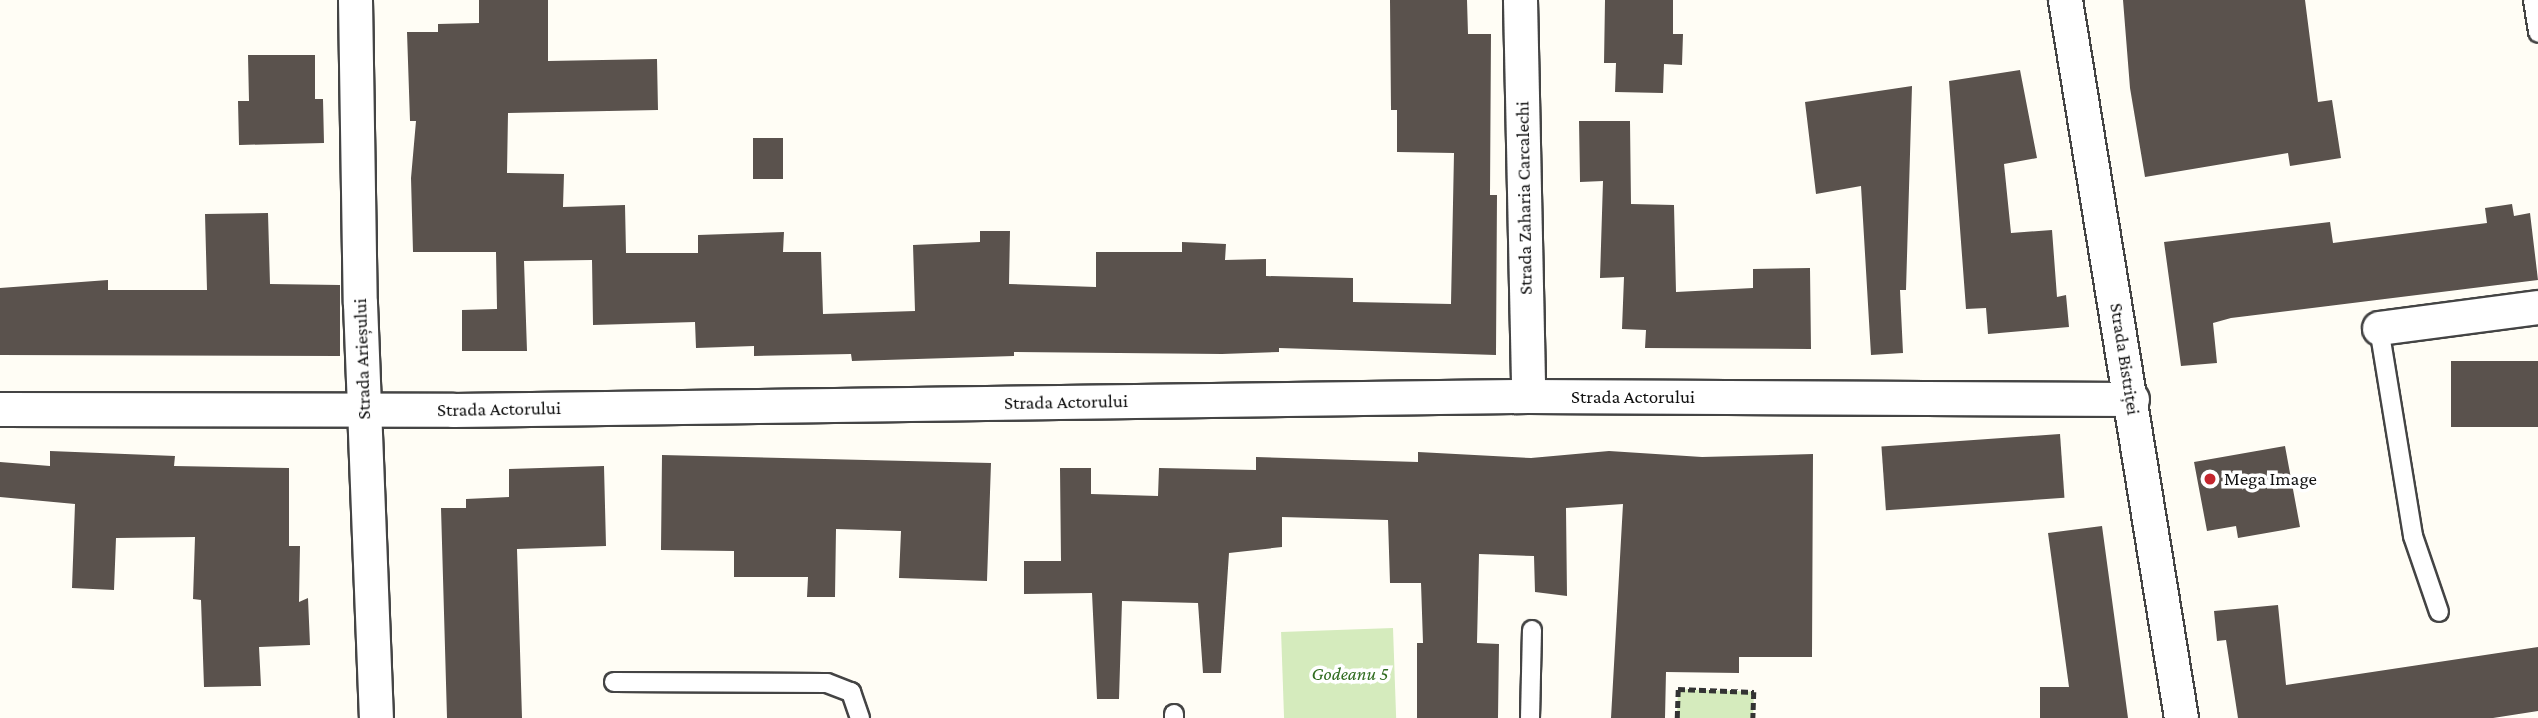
<!DOCTYPE html>
<html>
<head>
<meta charset="utf-8">
<style>
  body { margin:0 }
  #map { position:relative; width:2538px; height:718px; overflow:hidden; background:#fffdf5; font-family:"Crimson Pro",serif }
  div>[style] { position:absolute }
  .green>* { inset:0; background:#d5ebbd; transform-origin:0 0 }
  .building>* { inset:0; background:#5a524d; transform-origin:0 0 }
  .path>* { height:4.5px; margin-top:-2.25px; transform-origin:0; background:repeating-linear-gradient(90deg,#333 0 7px,transparent 0 10.5px) }
  .roads { filter:drop-shadow(2px 0 #444) drop-shadow(-2px 0 #444) drop-shadow(0 2px #444) drop-shadow(0 -2px #444) }
  .lane>* { height:18px; margin:-9px; padding:0 9px; transform-origin:9px; border-radius:9px; background:#fff }
  .street>* { height:33px; margin:-16.5px; padding:0 16.5px; transform-origin:16.5px; border-radius:16.5px; background:#fff }
  .dots>* { width:19px; height:19px; translate:-50% -50%; box-sizing:border-box; border:4px solid #fff; border-radius:50% }
  span { translate:-50% -50%; white-space:nowrap; text-align:center; line-height:1.15; -webkit-text-stroke:7px #fff; paint-order:stroke }
  .street-label { font-size:19px; color:#111 }
  .poi-label { font-size:19px; color:#111 }
  .left { translate:0 -50%; text-align:left }
  .park-label { font-size:19px; color:#2f6b1f; font-style:italic }
</style>
</head>
<body>
<div id="map">
  <div class="green">
    <div style="left:1393px;top:628px;width:90px;height:112px;rotate:88deg"></div>
    <div style="left:1678px;top:689px;width:76px;height:29px;rotate:2deg"></div>
  </div>
  <div class="building">
    <div style="clip-path:polygon(479px 0,548px 0,548px 61px,657px 59px,658px 110px,508px 113px,507px 173px,564px 174px,563px 207px,625px 205px,626px 253px,698px 253px,698px 235px,784px 232px,783px 252px,821px 252px,823px 314px,915px 311px,913px 245px,980px 242px,980px 231px,1010px 231px,1009px 284px,1096px 287px,1096px 252px,1182px 252px,1182px 242px,1226px 244px,1225px 260px,1266px 259px,1266px 276px,1353px 278px,1353px 302px,1451px 304px,1454px 153px,1397px 152px,1397px 110px,1391px 110px,1390px 0,1467px 0,1468px 34px,1491px 34px,1490px 195px,1497px 195px,1496px 355px,1279px 348px,1279px 352px,1222px 354px,1014px 352px,1014px 356px,852px 361px,851px 354px,754px 356px,754px 346px,696px 348px,695px 322px,593px 325px,592px 260px,524px 261px,527px 351px,462px 351px,462px 310px,497px 309px,496px 252px,413px 252px,411px 178px,416px 121px,410px 121px,407px 32px,438px 32px,438px 24px,479px 23px)"></div>
    <div style="clip-path:polygon(1605px 0,1673px 0,1673px 34px,1683px 34px,1682px 65px,1664px 64px,1663px 93px,1615px 92px,1616px 63px,1604px 63px)"></div>
    <div style="clip-path:polygon(2123px 0,2305px 0,2318px 102px,2332px 100px,2341px 158px,2290px 166px,2288px 153px,2145px 177px,2130px 88px)"></div>
    <div style="clip-path:polygon(248px 55px,315px 55px,315px 99px,323px 99px,324px 143px,239px 145px,238px 101px,249px 101px)"></div>
    <div style="clip-path:polygon(2020px 70px,2037px 158px,2004px 164px,2011px 233px,2052px 230px,2057px 297px,2066px 295px,2069px 327px,1988px 334px,1986px 308px,1966px 309px,1949px 81px)"></div>
    <div style="clip-path:polygon(1912px 86px,1906px 290px,1900px 290px,1903px 353px,1871px 355px,1861px 186px,1816px 194px,1805px 102px)"></div>
    <div style="clip-path:polygon(1579px 121px,1630px 121px,1631px 204px,1674px 205px,1676px 292px,1753px 288px,1753px 269px,1810px 268px,1811px 349px,1645px 348px,1646px 330px,1622px 329px,1624px 277px,1600px 278px,1603px 181px,1580px 182px)"></div>
    <div style="left:753px;top:138px;width:30px;height:41px"></div>
    <div style="clip-path:polygon(2512px 204px,2514px 216px,2530px 213px,2538px 280px,2231px 318px,2213px 323px,2217px 363px,2181px 366px,2164px 242px,2330px 222px,2333px 243px,2487px 223px,2485px 208px)"></div>
    <div style="clip-path:polygon(268px 213px,270px 284px,340px 285px,340px 356px,0 355px,0 288px,108px 280px,108px 290px,207px 290px,205px 214px)"></div>
    <div style="left:2538px;top:361px;width:66px;height:87px;rotate:90deg"></div>
    <div style="left:2060px;top:434px;width:64px;height:179px;rotate:86deg"></div>
    <div style="clip-path:polygon(2285px 446px,2300px 527px,2238px 538px,2236px 526px,2207px 531px,2194px 462px)"></div>
    <div style="clip-path:polygon(50px 451px,175px 456px,174px 466px,289px 468px,289px 546px,300px 546px,299px 602px,308px 598px,310px 645px,259px 647px,261px 686px,204px 687px,201px 600px,193px 599px,195px 537px,116px 538px,114px 590px,72px 588px,75px 504px,0 497px,0 462px,50px 466px)"></div>
    <div style="clip-path:polygon(1609px 451px,1702px 457px,1813px 454px,1812px 657px,1739px 657px,1739px 673px,1666px 672px,1665px 718px,1611px 718px,1623px 504px,1566px 508px,1567px 596px,1535px 592px,1534px 556px,1479px 554px,1477px 643px,1499px 644px,1498px 718px,1417px 718px,1417px 643px,1423px 643px,1421px 583px,1390px 583px,1388px 520px,1282px 517px,1282px 547px,1229px 553px,1221px 673px,1203px 673px,1198px 603px,1122px 601px,1119px 699px,1097px 699px,1092px 593px,1024px 594px,1024px 561px,1061px 561px,1060px 468px,1091px 468px,1091px 494px,1158px 496px,1159px 468px,1256px 470px,1256px 457px,1418px 462px,1418px 452px,1531px 458px)"></div>
    <div style="clip-path:polygon(662px 455px,991px 463px,987px 581px,899px 578px,901px 531px,836px 529px,835px 597px,807px 597px,808px 577px,734px 577px,734px 551px,661px 550px)"></div>
    <div style="clip-path:polygon(604px 466px,606px 546px,517px 549px,522px 718px,447px 718px,441px 508px,466px 508px,466px 499px,509px 497px,509px 469px)"></div>
    <div style="clip-path:polygon(2102px 526px,2128px 718px,2040px 718px,2040px 687px,2069px 687px,2048px 533px)"></div>
    <div style="clip-path:polygon(2278px 605px,2286px 685px,2538px 647px,2538px 711px,2493px 718px,2238px 718px,2226px 640px,2217px 641px,2214px 611px)"></div>
  </div>
  <div class="path">
    <div style="left:1677px;top:718px;width:29px;rotate:-88deg"></div>
    <div style="left:1678px;top:689px;width:76px;rotate:2.3deg"></div>
    <div style="left:1754px;top:692px;width:26px;rotate:92deg"></div>
  </div>
  <div class="roads">
    <div class="lane">
      <div style="left:2533px;top:0;width:33px;rotate:81deg"></div>
      <div style="left:2379px;top:328px;width:211px;rotate:80.7deg"></div>
      <div style="left:2413px;top:536px;width:80px;rotate:71.1deg"></div>
      <div style="left:614px;top:682px;width:213px;rotate:0.3deg"></div>
      <div style="left:827px;top:683px;width:26px;rotate:21deg"></div>
      <div style="left:851px;top:692px;width:28px;rotate:71deg"></div>
      <div style="left:1174px;top:714px;width:4px;rotate:90deg"></div>
      <div style="left:1530px;top:718px;width:88px;rotate:-88.7deg"></div>
    </div>
    <div class="street">
      <div style="left:355px;top:0;width:303px;rotate:89.1deg"></div>
      <div style="left:360px;top:303px;width:415px;rotate:87.8deg"></div>
      <div style="left:1520px;top:0;width:396px;rotate:88.8deg"></div>
      <div style="left:2065px;top:0;width:727px;rotate:80.82deg"></div>
      <div style="left:2379px;top:328px;width:160px;rotate:-7.5deg"></div>
      <div style="left:0;top:409px;width:453px;rotate:0.1deg"></div>
      <div style="left:453px;top:410px;width:1075px;rotate:-0.75deg"></div>
      <div style="left:1528px;top:396px;width:604px;rotate:0.28deg"></div>
    </div>
  </div>
  <div class="dots">
    <div style="left:2210px;top:479px;background:#c4262e"></div>
  </div>
  <div class="street-label">
    <span style="left:1524px;top:198px;rotate:-91deg">Strada Zaharia Carcalechi</span>
    <span style="left:362px;top:359px;rotate:-92deg">Strada Arieșului</span>
    <span style="left:2125px;top:359px;rotate:81deg">Strada Bistriței</span>
    <span style="left:1633px;top:397px">Strada Actorului</span>
    <span style="left:1066px;top:402px;rotate:-1deg">Strada Actorului</span>
    <span style="left:499px;top:409px;rotate:-1deg">Strada Actorului</span>
  </div>
  <div class="poi-label">
    <span class="left" style="left:2224px;top:479px">Mega Image</span>
  </div>
  <div class="park-label">
    <span style="left:1350px;top:674px">Godeanu 5</span>
  </div>
</div>
</body>
</html>
